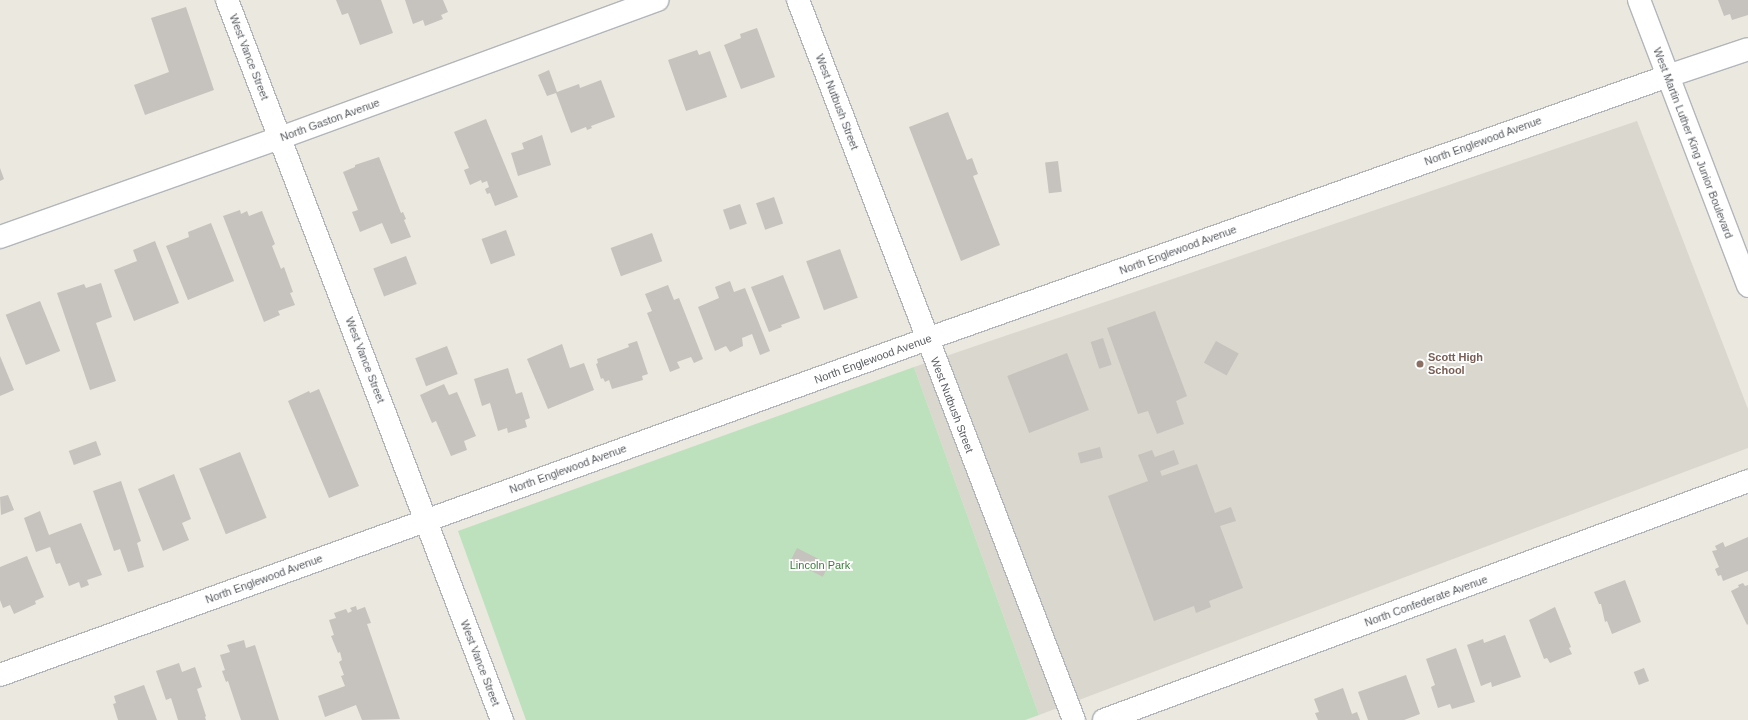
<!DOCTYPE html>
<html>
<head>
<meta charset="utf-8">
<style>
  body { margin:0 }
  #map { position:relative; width:1748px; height:720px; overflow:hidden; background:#ebe8df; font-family:Helvetica,sans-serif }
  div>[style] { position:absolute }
  .education>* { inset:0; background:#dad7ce }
  .green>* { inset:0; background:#bee1bd }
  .building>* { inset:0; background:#c6c2bd; transform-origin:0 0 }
  .roads { filter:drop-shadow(1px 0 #b2b6ba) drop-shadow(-1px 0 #b2b6ba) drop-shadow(0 1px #b2b6ba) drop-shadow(0 -1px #b2b6ba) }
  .street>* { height:22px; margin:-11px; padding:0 11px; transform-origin:11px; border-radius:11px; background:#fff }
  .secondary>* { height:22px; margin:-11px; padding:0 11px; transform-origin:11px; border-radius:11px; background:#fff }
  .dots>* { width:11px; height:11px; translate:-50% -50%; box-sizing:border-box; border:2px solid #fff; border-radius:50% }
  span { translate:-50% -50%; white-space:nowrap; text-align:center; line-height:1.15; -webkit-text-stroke:3.5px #fff; paint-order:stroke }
  .street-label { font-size:11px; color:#585c60 }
  .education-label { font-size:11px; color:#785e54; font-weight:700 }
  .left { translate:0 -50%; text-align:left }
  .park-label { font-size:11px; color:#397e3a }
</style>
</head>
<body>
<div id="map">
  <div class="education">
    <div style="clip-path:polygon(1637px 121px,1748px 409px,1748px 448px,1039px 715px,914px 367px)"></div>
  </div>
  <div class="green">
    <div style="clip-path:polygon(914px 367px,1039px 715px,1025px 720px,526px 720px,458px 531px)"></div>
  </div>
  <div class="building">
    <div style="clip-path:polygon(336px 0,381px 0,393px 33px,360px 45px,348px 13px,342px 15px)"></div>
    <div style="clip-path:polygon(405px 0,443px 0,448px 12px,441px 15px,443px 19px,425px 26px,423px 20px,413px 24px)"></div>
    <div style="clip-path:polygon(1718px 0,1748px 0,1748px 15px,1732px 20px,1730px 14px,1724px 16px)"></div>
    <div style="clip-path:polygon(186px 7px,214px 90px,145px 115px,134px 85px,169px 72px,151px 18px)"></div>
    <div style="clip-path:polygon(757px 28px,775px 77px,741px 89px,724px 45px,741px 38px,740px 34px)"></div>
    <div style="clip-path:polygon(697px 50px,699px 55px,710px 51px,727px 97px,686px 111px,668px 60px)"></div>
    <div style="clip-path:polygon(549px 70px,557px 92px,579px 84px,580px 88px,601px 80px,615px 117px,591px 126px,592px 128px,587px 130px,586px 127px,571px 133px,556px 93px,547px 96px,538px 75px)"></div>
    <div style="clip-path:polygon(948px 112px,967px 160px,972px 158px,978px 174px,973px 176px,1000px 245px,961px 261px,909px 127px)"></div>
    <div style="clip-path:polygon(486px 119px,518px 197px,495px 206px,490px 193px,487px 194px,485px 189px,489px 187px,487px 181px,482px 183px,481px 180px,470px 185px,464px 170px,469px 168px,454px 132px)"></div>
    <div style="clip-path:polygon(542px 135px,551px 165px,518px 176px,511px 153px,524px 149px,522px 143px)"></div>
    <div style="clip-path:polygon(379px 157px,401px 213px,403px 212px,406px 219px,404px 220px,411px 237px,391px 244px,382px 223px,360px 232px,352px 212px,358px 210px,343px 172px,355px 167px,355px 165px)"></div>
    <div style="left:1058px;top:161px;width:31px;height:13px;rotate:83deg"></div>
    <div style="clip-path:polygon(0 168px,4px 179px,0 181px)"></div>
    <div style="left:774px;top:197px;width:28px;height:19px;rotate:71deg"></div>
    <div style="left:740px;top:204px;width:21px;height:18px;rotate:71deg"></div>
    <div style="clip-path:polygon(240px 210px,241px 214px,247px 211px,249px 216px,262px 211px,275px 244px,272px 246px,281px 269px,284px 267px,293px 292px,290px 293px,295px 305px,278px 311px,280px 315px,264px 322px,223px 216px)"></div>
    <div style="clip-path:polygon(211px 223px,234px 281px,188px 300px,166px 246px,189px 237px,188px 232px)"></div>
    <div style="left:506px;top:230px;width:27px;height:26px;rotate:70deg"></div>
    <div style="left:652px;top:233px;width:30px;height:44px;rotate:70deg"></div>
    <div style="clip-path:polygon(155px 241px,179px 303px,134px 321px,114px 270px,137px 261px,133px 250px)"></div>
    <div style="left:840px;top:249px;width:52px;height:36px;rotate:70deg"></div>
    <div style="left:406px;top:256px;width:30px;height:35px;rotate:69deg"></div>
    <div style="clip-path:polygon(783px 275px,800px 318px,781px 325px,782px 327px,769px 332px,751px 287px)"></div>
    <div style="clip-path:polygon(730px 281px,734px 292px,745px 288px,770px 351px,760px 355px,752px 334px,742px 338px,743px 346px,730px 352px,726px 346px,715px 351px,698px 307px,719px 298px,715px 287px)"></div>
    <div style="clip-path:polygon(101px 283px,112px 317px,96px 323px,116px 381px,90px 390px,57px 293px,84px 284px,86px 288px)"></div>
    <div style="clip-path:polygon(668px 285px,674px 300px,679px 298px,703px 359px,694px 363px,691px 357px,677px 362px,680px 368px,670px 372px,647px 313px,652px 311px,645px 294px)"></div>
    <div style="left:40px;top:301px;width:54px;height:37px;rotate:68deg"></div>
    <div style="clip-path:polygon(1155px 311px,1187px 396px,1176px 401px,1184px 424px,1157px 434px,1148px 411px,1138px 414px,1107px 328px)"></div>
    <div style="left:1103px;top:338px;width:28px;height:13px;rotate:72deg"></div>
    <div style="clip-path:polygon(637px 341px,648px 374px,642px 376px,643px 380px,612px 389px,609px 380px,605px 382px,603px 378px,601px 379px,596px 364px,598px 363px,597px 359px,629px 347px,628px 344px)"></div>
    <div style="left:1216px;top:341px;width:26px;height:25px;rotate:29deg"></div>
    <div style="clip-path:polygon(562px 344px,570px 368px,584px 363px,594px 390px,548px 409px,527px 359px)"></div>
    <div style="left:447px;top:346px;width:30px;height:34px;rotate:69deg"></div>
    <div style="left:1067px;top:353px;width:61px;height:64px;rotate:69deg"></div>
    <div style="clip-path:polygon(0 356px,14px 390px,0 396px)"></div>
    <div style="clip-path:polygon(508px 368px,516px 394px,522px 392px,530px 418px,525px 420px,527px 427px,508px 433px,507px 428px,498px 431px,490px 403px,482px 406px,474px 379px)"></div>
    <div style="clip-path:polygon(444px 384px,449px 395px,457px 392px,476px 436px,464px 441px,467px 450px,451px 456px,436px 421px,432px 423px,420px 395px)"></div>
    <div style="clip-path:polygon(319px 389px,359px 486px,329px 498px,288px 401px,309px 391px,310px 393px)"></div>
    <div style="left:96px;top:441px;width:15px;height:29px;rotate:70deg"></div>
    <div style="left:1100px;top:447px;width:11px;height:23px;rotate:75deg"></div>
    <div style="clip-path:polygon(1152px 450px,1155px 457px,1174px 450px,1179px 464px,1160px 471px,1162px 476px,1197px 464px,1215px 513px,1231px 507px,1236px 521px,1220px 526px,1243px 588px,1209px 601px,1211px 607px,1196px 613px,1194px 606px,1154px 621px,1108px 496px,1148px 481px,1138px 455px)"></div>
    <div style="left:240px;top:452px;width:71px;height:44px;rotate:68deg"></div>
    <div style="clip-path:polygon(174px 474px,191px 519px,182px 523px,189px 540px,163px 551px,138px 489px)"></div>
    <div style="clip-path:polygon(121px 481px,141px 541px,137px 543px,144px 567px,128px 572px,120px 549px,114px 551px,93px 491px)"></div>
    <div style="clip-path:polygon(8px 495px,14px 510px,1px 515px,0 497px)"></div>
    <div style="clip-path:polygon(40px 511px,49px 535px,81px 523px,102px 575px,87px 580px,89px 585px,81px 588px,79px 582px,69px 586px,60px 563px,56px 564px,50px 547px,36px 552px,24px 518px)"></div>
    <div style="clip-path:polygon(1748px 537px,1748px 571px,1723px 581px,1721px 575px,1718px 576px,1715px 569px,1719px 567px,1712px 551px,1717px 550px,1715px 546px,1723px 542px,1725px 547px)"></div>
    <div style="left:797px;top:548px;width:36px;height:14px;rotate:27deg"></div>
    <div style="clip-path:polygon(27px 556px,44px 597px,35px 601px,36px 604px,14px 614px,10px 605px,3px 608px,0 600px,0 567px)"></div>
    <div style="clip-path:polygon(1625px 580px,1641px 622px,1612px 634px,1607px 621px,1605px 622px,1601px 604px,1599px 604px,1594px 592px)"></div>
    <div style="clip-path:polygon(1743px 583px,1745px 586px,1748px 585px,1748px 624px,1747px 625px,1731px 591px,1739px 587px,1738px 585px)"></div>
    <div style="clip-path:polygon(356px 606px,357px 610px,365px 607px,371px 623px,367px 624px,400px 719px,362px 720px,356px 705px,325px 717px,318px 696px,345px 686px,341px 676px,344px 675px,339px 662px,342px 660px,340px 652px,338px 653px,331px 636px,334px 635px,329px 620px,336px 618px,334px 613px,346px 609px,348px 613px,352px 611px,350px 608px)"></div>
    <div style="clip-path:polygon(1555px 607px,1571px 647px,1569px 648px,1572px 654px,1550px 663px,1547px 658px,1544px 659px,1529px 620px)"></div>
    <div style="clip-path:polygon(1505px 635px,1521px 677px,1492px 687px,1491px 682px,1481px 686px,1467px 645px,1483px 639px,1484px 643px)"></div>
    <div style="clip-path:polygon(244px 640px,246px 648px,255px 645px,279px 720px,241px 720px,228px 681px,226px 682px,222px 671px,225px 670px,220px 655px,230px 652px,227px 645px)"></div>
    <div style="clip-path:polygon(1456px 648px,1475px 702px,1452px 709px,1450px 704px,1438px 708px,1431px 687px,1435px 685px,1426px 659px)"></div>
    <div style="clip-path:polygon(179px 663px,182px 672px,195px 667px,202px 687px,197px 689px,206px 716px,205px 717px,206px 720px,178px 720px,171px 698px,166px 700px,156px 671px)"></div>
    <div style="left:1644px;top:668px;width:14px;height:11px;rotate:69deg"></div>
    <div style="clip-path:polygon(1406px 675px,1420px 714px,1404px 720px,1368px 720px,1358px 692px)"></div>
    <div style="clip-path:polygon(144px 685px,157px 720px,118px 720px,113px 704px,116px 703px,114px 696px)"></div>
    <div style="clip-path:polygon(1343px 688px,1352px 714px,1357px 712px,1360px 720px,1318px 720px,1315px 713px,1319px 712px,1314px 699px)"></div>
  </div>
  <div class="roads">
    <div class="street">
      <div style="left:227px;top:0;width:771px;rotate:69.1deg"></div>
      <div style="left:798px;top:0;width:771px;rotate:69.03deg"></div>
      <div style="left:0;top:237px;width:297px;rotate:-19.5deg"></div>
      <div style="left:280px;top:138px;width:402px;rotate:-20.1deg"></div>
      <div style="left:0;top:675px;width:986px;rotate:-19.92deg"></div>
      <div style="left:927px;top:339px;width:786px;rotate:-19.54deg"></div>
      <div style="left:1668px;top:76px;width:84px;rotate:-18.6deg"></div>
      <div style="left:1104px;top:720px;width:687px;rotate:-20.36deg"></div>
    </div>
    <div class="secondary">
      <div style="left:1639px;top:0;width:306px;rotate:69.1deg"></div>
    </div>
  </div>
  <div class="dots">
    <div style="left:1420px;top:364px;background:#8d6e63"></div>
  </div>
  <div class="street-label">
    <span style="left:249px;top:57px;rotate:69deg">West Vance Street</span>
    <span style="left:837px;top:102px;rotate:69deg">West Nutbush Street</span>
    <span style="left:330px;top:120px;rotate:-20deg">North Gaston Avenue</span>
    <span style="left:1483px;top:141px;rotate:-20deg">North Englewood Avenue</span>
    <span style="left:1693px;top:143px;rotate:69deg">West Martin Luther King Junior Boulevard</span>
    <span style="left:1178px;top:250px;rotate:-20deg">North Englewood Avenue</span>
    <span style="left:873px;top:359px;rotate:-20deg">North Englewood Avenue</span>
    <span style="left:365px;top:360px;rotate:69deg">West Vance Street</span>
    <span style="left:952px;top:405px;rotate:69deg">West Nutbush Street</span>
    <span style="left:568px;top:469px;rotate:-20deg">North Englewood Avenue</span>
    <span style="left:264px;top:579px;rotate:-20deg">North Englewood Avenue</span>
    <span style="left:1426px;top:601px;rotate:-20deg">North Confederate Avenue</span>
    <span style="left:480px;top:663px;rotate:69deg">West Vance Street</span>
  </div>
  <div class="education-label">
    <span class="left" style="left:1428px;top:364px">Scott High<br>School</span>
  </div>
  <div class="park-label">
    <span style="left:820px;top:565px">Lincoln Park</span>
  </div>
</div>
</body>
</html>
